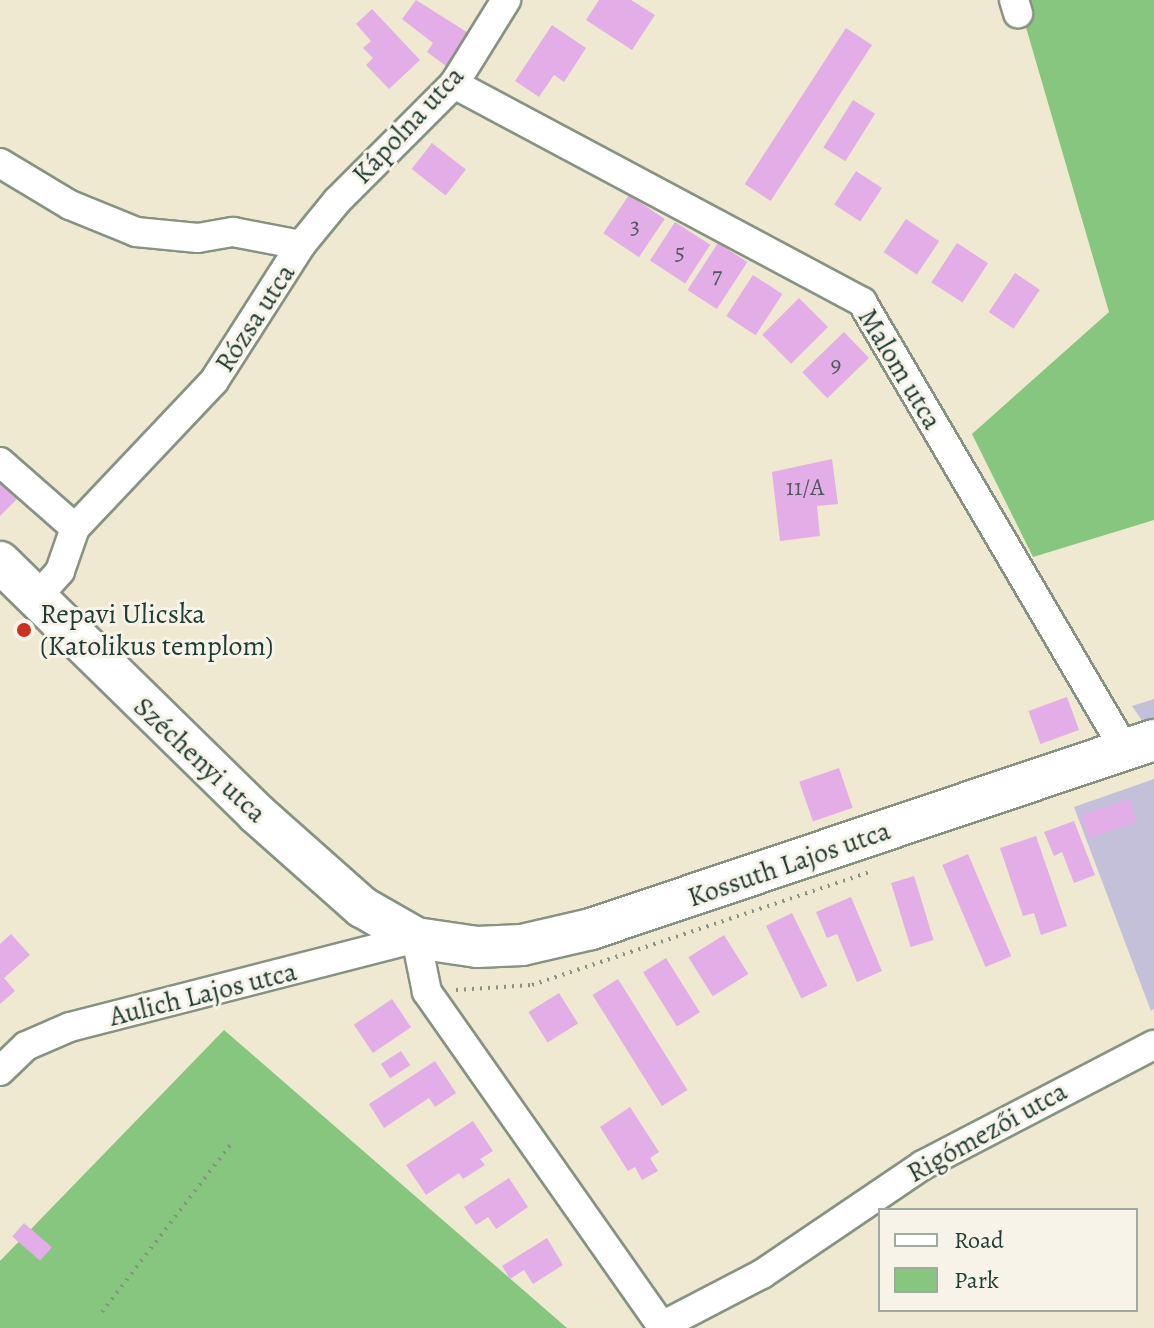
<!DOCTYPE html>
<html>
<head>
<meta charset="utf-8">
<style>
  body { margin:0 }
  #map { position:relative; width:1154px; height:1328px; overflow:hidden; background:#eee9d0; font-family:Alegreya,serif }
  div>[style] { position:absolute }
  .industrial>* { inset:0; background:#c5c0da }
  .green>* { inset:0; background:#86c67e }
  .building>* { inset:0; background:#e3aee7; transform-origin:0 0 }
  .path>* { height:4px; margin-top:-2px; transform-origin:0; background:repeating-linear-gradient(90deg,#869382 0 2px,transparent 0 8px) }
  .roads { filter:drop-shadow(2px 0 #869382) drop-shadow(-2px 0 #869382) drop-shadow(0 2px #869382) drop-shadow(0 -2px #869382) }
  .street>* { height:28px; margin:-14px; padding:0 14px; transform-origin:14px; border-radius:14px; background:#fff }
  .secondary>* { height:40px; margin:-20px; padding:0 20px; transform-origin:20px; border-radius:20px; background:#fff }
  .dots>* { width:22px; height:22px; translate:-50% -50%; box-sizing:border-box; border:4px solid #f7f3e8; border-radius:50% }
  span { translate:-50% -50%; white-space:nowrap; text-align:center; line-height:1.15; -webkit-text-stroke:6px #f7f3e8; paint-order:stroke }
  .number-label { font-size:24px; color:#505961 }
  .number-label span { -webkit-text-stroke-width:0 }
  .street-label { font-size:28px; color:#1f3d34 }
  .poi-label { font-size:28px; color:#1f3d34 }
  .left { translate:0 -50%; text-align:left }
  .legend { position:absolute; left:878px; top:1208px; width:260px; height:104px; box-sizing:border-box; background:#f7f3e8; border:2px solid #a1aaa0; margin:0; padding:10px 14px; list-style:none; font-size:24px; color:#1f3d34 }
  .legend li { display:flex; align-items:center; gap:16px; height:40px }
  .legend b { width:40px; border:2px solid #a1aaa0 }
</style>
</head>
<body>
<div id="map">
  <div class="industrial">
    <div style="clip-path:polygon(1154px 699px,1154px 738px,1132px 706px)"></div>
    <div style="clip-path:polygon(1154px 779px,1154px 1009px,1151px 1011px,1074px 807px)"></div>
  </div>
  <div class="green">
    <div style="clip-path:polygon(1018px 0,1154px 0,1154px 520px,1033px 557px,972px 434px,1109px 312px)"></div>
    <div style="clip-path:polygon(224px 1030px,567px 1328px,0 1328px,0 1261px)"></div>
  </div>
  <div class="building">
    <div style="clip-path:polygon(416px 0,470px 34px,446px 66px,427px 52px,433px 43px,402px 19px)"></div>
    <div style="clip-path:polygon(599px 0,631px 0,655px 15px,632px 50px,586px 20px)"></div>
    <div style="clip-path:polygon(372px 9px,420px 60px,389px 89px,366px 65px,373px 58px,363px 48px,371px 41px,356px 24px)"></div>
    <div style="clip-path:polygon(552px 25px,586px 48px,564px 82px,554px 75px,539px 97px,515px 81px)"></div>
    <div style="left:846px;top:28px;width:31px;height:186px;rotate:33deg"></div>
    <div style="left:853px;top:100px;width:26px;height:56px;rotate:32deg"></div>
    <div style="left:432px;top:143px;width:43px;height:33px;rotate:38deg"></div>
    <div style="left:856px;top:171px;width:31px;height:40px;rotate:33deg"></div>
    <div style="left:629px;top:195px;width:43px;height:46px;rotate:34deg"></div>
    <div style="left:906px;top:219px;width:40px;height:40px;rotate:34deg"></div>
    <div style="left:675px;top:222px;width:42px;height:46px;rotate:33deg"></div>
    <div style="left:718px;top:243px;width:35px;height:56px;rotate:33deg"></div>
    <div style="left:957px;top:243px;width:37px;height:47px;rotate:33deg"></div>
    <div style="left:1015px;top:273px;width:30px;height:47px;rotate:34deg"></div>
    <div style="left:753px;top:275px;width:35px;height:49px;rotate:33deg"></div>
    <div style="left:799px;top:298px;width:41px;height:52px;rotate:45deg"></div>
    <div style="left:844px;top:332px;width:36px;height:58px;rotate:46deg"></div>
    <div style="clip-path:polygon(832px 459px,838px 504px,817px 506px,820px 536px,780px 541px,772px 472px)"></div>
    <div style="clip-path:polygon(0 468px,24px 492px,0 516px)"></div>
    <div style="left:1067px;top:697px;width:35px;height:41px;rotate:70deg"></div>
    <div style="left:839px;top:768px;width:42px;height:42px;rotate:71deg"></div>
    <div style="left:1129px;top:799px;width:24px;height:51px;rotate:71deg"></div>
    <div style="clip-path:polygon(1074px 821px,1095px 875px,1074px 883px,1062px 852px,1054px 856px,1044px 832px)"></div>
    <div style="clip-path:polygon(1036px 836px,1067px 926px,1041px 935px,1034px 913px,1023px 916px,1000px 848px)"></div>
    <div style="left:968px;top:854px;width:111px;height:28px;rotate:67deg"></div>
    <div style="left:914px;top:876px;width:67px;height:24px;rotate:73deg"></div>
    <div style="clip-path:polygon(851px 897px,882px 971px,857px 982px,837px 934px,827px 938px,816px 912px)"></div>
    <div style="left:792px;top:913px;width:81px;height:29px;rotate:64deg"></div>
    <div style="clip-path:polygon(11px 934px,30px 955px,4px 978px,15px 991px,0 1004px,0 944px)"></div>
    <div style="left:724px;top:935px;width:46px;height:42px;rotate:58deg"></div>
    <div style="left:666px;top:958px;width:64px;height:27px;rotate:58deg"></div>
    <div style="left:618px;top:979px;width:131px;height:30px;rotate:58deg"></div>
    <div style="left:559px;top:993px;width:36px;height:36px;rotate:58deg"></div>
    <div style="left:392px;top:999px;width:34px;height:46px;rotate:56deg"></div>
    <div style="left:401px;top:1051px;width:17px;height:24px;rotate:57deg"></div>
    <div style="clip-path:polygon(435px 1061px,456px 1093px,435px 1107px,429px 1098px,384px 1128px,369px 1104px)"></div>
    <div style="clip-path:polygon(630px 1107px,659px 1152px,650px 1158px,658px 1171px,642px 1180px,635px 1167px,628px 1171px,600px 1127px)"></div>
    <div style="clip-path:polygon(473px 1121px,493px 1151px,480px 1159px,485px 1165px,463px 1179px,459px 1173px,426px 1195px,406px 1165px)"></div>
    <div style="clip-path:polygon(509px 1178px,528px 1207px,496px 1229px,488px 1217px,476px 1225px,464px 1207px)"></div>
    <div style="left:24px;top:1223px;width:37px;height:18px;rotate:41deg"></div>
    <div style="clip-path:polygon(547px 1238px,563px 1265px,533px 1284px,524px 1270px,510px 1279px,502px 1266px)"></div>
  </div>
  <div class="path">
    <div style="left:456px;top:990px;width:76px;rotate:-3.8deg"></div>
    <div style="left:532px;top:985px;width:355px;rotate:-18.5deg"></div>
    <div style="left:102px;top:1312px;width:215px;rotate:-52.5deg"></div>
  </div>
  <div class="roads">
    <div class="street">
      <div style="left:1014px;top:0;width:14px;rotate:73deg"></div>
      <div style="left:454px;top:84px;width:463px;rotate:28.1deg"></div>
      <div style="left:862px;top:302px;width:519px;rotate:59.58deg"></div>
      <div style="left:0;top:163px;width:82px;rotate:31deg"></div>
      <div style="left:70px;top:205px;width:71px;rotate:22.2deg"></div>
      <div style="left:136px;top:232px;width:62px;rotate:5.5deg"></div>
      <div style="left:198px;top:238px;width:36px;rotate:-10deg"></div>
      <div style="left:233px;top:232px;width:69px;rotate:10.8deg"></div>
      <div style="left:0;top:462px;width:100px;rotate:41.3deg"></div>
      <div style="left:36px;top:598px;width:36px;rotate:-48deg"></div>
      <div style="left:60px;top:571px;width:46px;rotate:-70.8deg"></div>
      <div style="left:75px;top:528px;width:202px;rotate:-46.6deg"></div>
      <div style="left:214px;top:381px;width:161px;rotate:-57.4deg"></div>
      <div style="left:301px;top:245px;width:57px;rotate:-50.7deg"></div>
      <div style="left:337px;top:201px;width:165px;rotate:-45deg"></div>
      <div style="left:454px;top:84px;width:99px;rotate:-58.2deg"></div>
      <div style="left:0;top:1071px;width:36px;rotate:-44deg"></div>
      <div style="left:26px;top:1046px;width:48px;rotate:-23.4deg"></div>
      <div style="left:70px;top:1027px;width:357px;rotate:-14.4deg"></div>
      <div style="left:416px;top:938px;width:55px;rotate:78.5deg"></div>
      <div style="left:427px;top:992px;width:411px;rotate:54.9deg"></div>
      <div style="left:662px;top:1326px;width:113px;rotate:-27.5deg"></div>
      <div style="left:762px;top:1274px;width:194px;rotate:-34.1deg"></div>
      <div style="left:923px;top:1165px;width:260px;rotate:-27.5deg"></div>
    </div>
    <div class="secondary">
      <div style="left:0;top:562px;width:359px;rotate:44.4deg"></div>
      <div style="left:256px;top:813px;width:142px;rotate:41.6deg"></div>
      <div style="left:362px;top:907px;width:62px;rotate:29.9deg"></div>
      <div style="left:416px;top:938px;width:62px;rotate:8.4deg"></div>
      <div style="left:477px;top:947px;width:45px;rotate:-2.5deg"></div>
      <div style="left:522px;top:945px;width:71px;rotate:-13.1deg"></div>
      <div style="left:591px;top:929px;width:594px;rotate:-18.56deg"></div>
    </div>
  </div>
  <div class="dots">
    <div style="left:24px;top:630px;background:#c8321e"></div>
  </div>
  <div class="number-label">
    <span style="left:635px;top:227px">3</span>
    <span style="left:680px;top:253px">5</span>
    <span style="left:717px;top:276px">7</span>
    <span style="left:836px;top:365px">9</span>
    <span style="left:805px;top:488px">11/A</span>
  </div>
  <div class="street-label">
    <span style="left:408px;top:125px;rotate:-47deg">Kápolna utca</span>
    <span style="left:255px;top:318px;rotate:-57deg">Rózsa utca</span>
    <span style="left:900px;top:369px;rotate:59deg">Malom utca</span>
    <span style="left:200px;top:760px;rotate:43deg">Széchenyi utca</span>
    <span style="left:789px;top:864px;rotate:-19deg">Kossuth Lajos utca</span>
    <span style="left:203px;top:994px;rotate:-14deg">Aulich Lajos utca</span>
    <span style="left:987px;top:1132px;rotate:-29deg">Rigómezői utca</span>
  </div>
  <div class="poi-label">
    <span class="left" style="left:40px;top:630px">Repavi Ulicska<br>(Katolikus templom)</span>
  </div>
  <ul class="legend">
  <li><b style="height:10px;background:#fff"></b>Road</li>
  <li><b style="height:22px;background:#86c67e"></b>Park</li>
  </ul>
</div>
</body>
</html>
